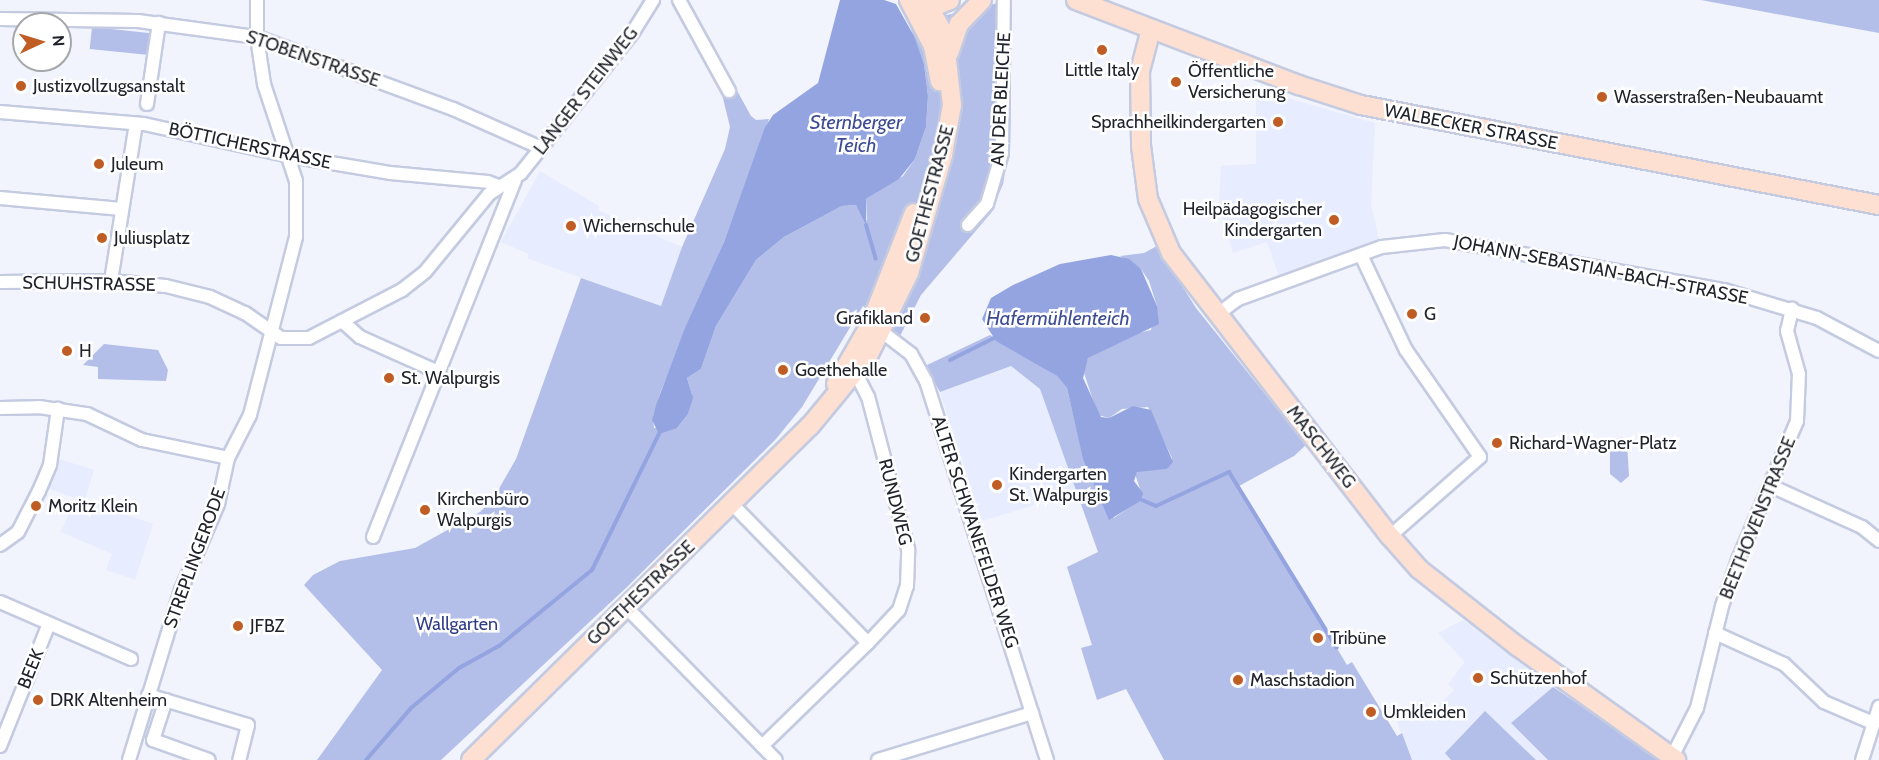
<!DOCTYPE html>
<html>
<head>
<meta charset="utf-8">
<style>
  body { margin:0 }
  #map { position:relative; width:1879px; height:760px; overflow:hidden; background:#f1f4fd; font-family:Cabin,sans-serif }
  div>[style] { position:absolute }
  .built>* { inset:0; background:#e7ecfe }
  .green>* { inset:0; background:#b3bfe8; transform-origin:0 0 }
  .water>* { inset:0; background:#94a4e0 }
  .stream>* { height:4px; margin:-2px; padding:0 2px; transform-origin:2px; border-radius:2px; background:#94a4e0 }
  .roads { filter:drop-shadow(2px 0 #c4cbe1) drop-shadow(-2px 0 #c4cbe1) drop-shadow(0 2px #c4cbe1) drop-shadow(0 -2px #c4cbe1) }
  .street>* { height:12px; margin:-6px; padding:0 6px; transform-origin:6px; border-radius:6px; background:#fff }
  .secondary>* { height:18px; margin:-9px; padding:0 9px; transform-origin:9px; border-radius:9px; background:#fde0d2 }
  .dots>* { width:16px; height:16px; translate:-50% -50%; box-sizing:border-box; border:3px solid #fff; border-radius:50% }
  span { translate:-50% -50%; white-space:nowrap; text-align:center; line-height:1.15; -webkit-text-stroke:5px #fff; paint-order:stroke }
  .street-label { font-size:18px; color:#21232c }
  .poi-label { font-size:18px; color:#21232c }
  .left { translate:0 -50%; text-align:left }
  .right { translate:-100% -50%; text-align:right }
  .park-label { font-size:18px; color:#2f3b82 }
  .water-label { font-size:20px; color:#3e4c94; font-style:italic }
  .north { position:absolute; left:12px; top:12px; width:60px; height:60px; box-sizing:border-box; background:#fff; border:2px solid #a6a7ab; border-radius:50%; rotate:86deg; font-size:16px; font-weight:700; line-height:24px; text-align:center; color:#21232c }
  .north::after { content:''; display:block; margin:auto; width:21px; height:27px; background:#c05d25; clip-path:polygon(50% 0,100% 100%,50% 72%,0 100%) }
</style>
</head>
<body>
<div id="map">
  <div class="built">
    <div style="clip-path:polygon(1256px 89px,1375px 123px,1371px 205px,1379px 239px,1279px 276px,1267px 242px,1233px 253px,1219px 205px,1221px 166px,1256px 164px)"></div>
    <div style="clip-path:polygon(540px 171px,599px 206px,598px 210px,682px 247px,661px 307px,527px 258px,529px 254px,501px 242px)"></div>
    <div style="clip-path:polygon(1011px 366px,1040px 389px,1077px 492px,982px 521px,940px 392px)"></div>
    <div style="clip-path:polygon(56px 458px,94px 470px,85px 500px,153px 524px,135px 580px,106px 570px,112px 554px,61px 532px,76px 498px,47px 488px)"></div>
    <div style="clip-path:polygon(1463px 620px,1553px 687px,1511px 723px,1548px 760px,1412px 760px,1397px 722px,1420px 699px,1434px 710px,1454px 690px,1448px 684px,1465px 662px,1438px 633px)"></div>
  </div>
  <div class="green">
    <div style="clip-path:polygon(673px 0,687px 0,751px 116px,756px 120px,769px 119px,724px 242px,661px 391px,653px 416px,654px 428px,677px 428px,688px 414px,692px 395px,687px 378px,701px 369px,716px 326px,756px 260px,784px 237px,842px 206px,856px 205px,867px 221px,866px 199px,903px 176px,915px 159px,926px 127px,928px 96px,924px 64px,909px 24px,1011px 0,1008px 154px,1003px 184px,991px 213px,921px 295px,899px 338px,863px 306px,802px 407px,776px 439px,626px 588px,441px 760px,317px 760px,382px 670px,304px 585px,313px 575px,340px 561px,415px 548px,480px 512px,493px 499px,516px 459px,581px 278px,661px 306px,682px 247px,725px 149px,730px 127px,720px 86px)"></div>
    <div style="clip-path:polygon(1701px 0,1879px 0,1879px 33px,1825px 23px)"></div>
    <div style="left:92px;top:27px;width:62px;height:22px;rotate:6deg"></div>
    <div style="clip-path:polygon(1157px 246px,1196px 308px,1306px 445px,1294px 456px,1239px 486px,1347px 665px,1352px 662px,1397px 736px,1402px 733px,1412px 760px,1164px 760px,1126px 689px,1097px 700px,1081px 648px,1092px 645px,1067px 567px,1098px 552px,1040px 389px,1011px 366px,940px 392px,925px 366px,990px 335px,1057px 376px,1067px 388px,1082px 452px,1114px 518px,1143px 498px,1135px 474px,1140px 470px,1167px 469px,1172px 458px,1148px 407px,1122px 409px,1109px 418px,1098px 415px,1083px 370px,1088px 358px,1130px 335px,1151px 330px,1157px 306px,1149px 281px,1141px 269px,1120px 256px,1144px 253px)"></div>
    <div style="clip-path:polygon(104px 344px,158px 350px,168px 370px,166px 381px,98px 379px,98px 367px,83px 365px)"></div>
    <div style="clip-path:polygon(1622px 437px,1627px 442px,1629px 476px,1621px 483px,1610px 474px,1610px 454px,1612px 441px)"></div>
    <div style="clip-path:polygon(1553px 687px,1661px 760px,1548px 760px,1511px 723px)"></div>
    <div style="clip-path:polygon(1485px 711px,1536px 760px,1451px 760px,1445px 753px)"></div>
  </div>
  <div class="water">
    <div style="clip-path:polygon(840px 0,884px 0,896px 4px,914px 36px,924px 64px,928px 96px,926px 127px,915px 159px,899px 179px,866px 199px,866px 225px,856px 205px,842px 206px,784px 237px,756px 260px,716px 326px,701px 369px,687px 378px,693px 398px,688px 414px,677px 428px,659px 434px,652px 420px,656px 405px,685px 328px,724px 242px,765px 127px,773px 115px,818px 83px)"></div>
    <div style="clip-path:polygon(1111px 255px,1129px 259px,1141px 269px,1157px 306px,1159px 324px,1088px 358px,1083px 378px,1101px 417px,1109px 418px,1133px 406px,1151px 410px,1173px 462px,1167px 469px,1137px 472px,1134px 481px,1143px 493px,1142px 500px,1109px 520px,1083px 459px,1067px 388px,1057px 376px,996px 341px,982px 319px,991px 298px,1013px 285px,1060px 264px)"></div>
  </div>
  <div class="stream">
    <div style="left:866px;top:225px;width:35px;rotate:74deg"></div>
    <div style="left:950px;top:360px;width:51px;rotate:-26.6deg"></div>
    <div style="left:1142px;top:500px;width:15px;rotate:23deg"></div>
    <div style="left:1156px;top:506px;width:81px;rotate:-25deg"></div>
    <div style="left:1229px;top:472px;width:206px;rotate:58.5deg"></div>
    <div style="left:366px;top:760px;width:69px;rotate:-49.1deg"></div>
    <div style="left:411px;top:708px;width:62px;rotate:-39.8deg"></div>
    <div style="left:459px;top:668px;width:46px;rotate:-28.8deg"></div>
    <div style="left:499px;top:646px;width:120px;rotate:-39.3deg"></div>
    <div style="left:592px;top:570px;width:152px;rotate:-63.8deg"></div>
  </div>
  <div class="roads">
    <div class="street">
      <div style="left:679px;top:0;width:104px;rotate:61.2deg"></div>
      <div style="left:0;top:19px;width:138px;rotate:0.8deg"></div>
      <div style="left:138px;top:21px;width:120px;rotate:7.7deg"></div>
      <div style="left:257px;top:37px;width:209px;rotate:20.2deg"></div>
      <div style="left:453px;top:109px;width:96px;rotate:23.9deg"></div>
      <div style="left:147px;top:104px;width:82px;rotate:-81.6deg"></div>
      <div style="left:0;top:112px;width:144px;rotate:4.8deg"></div>
      <div style="left:144px;top:124px;width:149px;rotate:12.4deg"></div>
      <div style="left:290px;top:156px;width:101px;rotate:9.6deg"></div>
      <div style="left:390px;top:173px;width:98px;rotate:5.2deg"></div>
      <div style="left:488px;top:182px;width:11px;rotate:22deg"></div>
      <div style="left:0;top:198px;width:122px;rotate:5.2deg"></div>
      <div style="left:968px;top:225px;width:28px;rotate:-48deg"></div>
      <div style="left:987px;top:204px;width:53px;rotate:-73.6deg"></div>
      <div style="left:1002px;top:153px;width:153px;rotate:-89.3deg"></div>
      <div style="left:1361px;top:255px;width:105px;rotate:64.7deg"></div>
      <div style="left:1406px;top:350px;width:130px;rotate:55.3deg"></div>
      <div style="left:1480px;top:457px;width:120px;rotate:138.7deg"></div>
      <div style="left:111px;top:281px;width:159px;rotate:-81deg"></div>
      <div style="left:0;top:282px;width:111px;rotate:-0.5deg"></div>
      <div style="left:111px;top:281px;width:55px;rotate:5.2deg"></div>
      <div style="left:166px;top:286px;width:45px;rotate:14deg"></div>
      <div style="left:210px;top:297px;width:38px;rotate:25deg"></div>
      <div style="left:245px;top:313px;width:44px;rotate:34.8deg"></div>
      <div style="left:281px;top:338px;width:28px"></div>
      <div style="left:309px;top:338px;width:105px;rotate:-27.3deg"></div>
      <div style="left:402px;top:290px;width:29px;rotate:-38deg"></div>
      <div style="left:425px;top:272px;width:101px;rotate:-50.6deg"></div>
      <div style="left:489px;top:194px;width:38px;rotate:-33deg"></div>
      <div style="left:521px;top:173px;width:180px;rotate:-51.5deg"></div>
      <div style="left:633px;top:32px;width:38px;rotate:-58deg"></div>
      <div style="left:1218px;top:314px;width:25px;rotate:-37deg"></div>
      <div style="left:1238px;top:299px;width:153px;rotate:-19.9deg"></div>
      <div style="left:1382px;top:247px;width:63px;rotate:-6.3deg"></div>
      <div style="left:1445px;top:240px;width:283px;rotate:10.2deg"></div>
      <div style="left:1724px;top:290px;width:97px;rotate:16.8deg"></div>
      <div style="left:1817px;top:318px;width:70px;rotate:28deg"></div>
      <div style="left:342px;top:321px;width:24px;rotate:42deg"></div>
      <div style="left:360px;top:337px;width:85px;rotate:24.2deg"></div>
      <div style="left:877px;top:328px;width:43px;rotate:37.4deg"></div>
      <div style="left:911px;top:354px;width:31px;rotate:61deg"></div>
      <div style="left:926px;top:381px;width:398px;rotate:72.3deg"></div>
      <div style="left:0;top:408px;width:39px;rotate:-1deg"></div>
      <div style="left:39px;top:407px;width:49px;rotate:8.3deg"></div>
      <div style="left:87px;top:414px;width:61px;rotate:25.3deg"></div>
      <div style="left:142px;top:440px;width:88px;rotate:11.8deg"></div>
      <div style="left:1771px;top:486px;width:100px;rotate:24.3deg"></div>
      <div style="left:1862px;top:527px;width:22px;rotate:39deg"></div>
      <div style="left:732px;top:504px;width:194px;rotate:45.6deg"></div>
      <div style="left:868px;top:643px;width:45px;rotate:-46.8deg"></div>
      <div style="left:899px;top:610px;width:25px;rotate:-72deg"></div>
      <div style="left:907px;top:586px;width:37px;rotate:-88deg"></div>
      <div style="left:908px;top:549px;width:157px;rotate:-104.7deg"></div>
      <div style="left:868px;top:397px;width:27px;rotate:-117deg"></div>
      <div style="left:373px;top:537px;width:384px;rotate:-68.3deg"></div>
      <div style="left:0;top:545px;width:22px;rotate:-36deg"></div>
      <div style="left:18px;top:532px;width:46px;rotate:-62.9deg"></div>
      <div style="left:39px;top:491px;width:28px;rotate:-67deg"></div>
      <div style="left:50px;top:465px;width:57px;rotate:-81.9deg"></div>
      <div style="left:0;top:602px;width:143px;rotate:23.5deg"></div>
      <div style="left:626px;top:607px;width:214px;rotate:45.6deg"></div>
      <div style="left:1715px;top:633px;width:76px;rotate:24.2deg"></div>
      <div style="left:1784px;top:664px;width:55px;rotate:43.5deg"></div>
      <div style="left:1824px;top:702px;width:53px;rotate:23.2deg"></div>
      <div style="left:148px;top:695px;width:104px;rotate:16.7deg"></div>
      <div style="left:248px;top:725px;width:36px;rotate:104deg"></div>
      <div style="left:166px;top:700px;width:42px;rotate:108deg"></div>
      <div style="left:153px;top:740px;width:59px;rotate:19.7deg"></div>
      <div style="left:0;top:746px;width:129px;rotate:-68.2deg"></div>
      <div style="left:762px;top:746px;width:148px;rotate:-44.2deg"></div>
      <div style="left:1672px;top:757px;width:55px;rotate:-63deg"></div>
      <div style="left:1697px;top:708px;width:105px;rotate:-76.2deg"></div>
      <div style="left:1722px;top:606px;width:49px;rotate:-70.8deg"></div>
      <div style="left:1738px;top:560px;width:151px;rotate:-67deg"></div>
      <div style="left:1797px;top:421px;width:47px;rotate:-87.6deg"></div>
      <div style="left:1799px;top:374px;width:45px;rotate:-105.6deg"></div>
      <div style="left:1787px;top:331px;width:23px;rotate:-77deg"></div>
      <div style="left:129px;top:760px;width:178px;rotate:-73deg"></div>
      <div style="left:181px;top:590px;width:94px;rotate:-66.7deg"></div>
      <div style="left:218px;top:504px;width:47px;rotate:-77.7deg"></div>
      <div style="left:228px;top:458px;width:48px;rotate:-62.9deg"></div>
      <div style="left:250px;top:415px;width:184px;rotate:-75.5deg"></div>
      <div style="left:296px;top:237px;width:56px;rotate:-90deg"></div>
      <div style="left:296px;top:181px;width:102px;rotate:-108.3deg"></div>
      <div style="left:264px;top:84px;width:48px;rotate:-98.5deg"></div>
      <div style="left:257px;top:37px;width:37px;rotate:-90deg"></div>
      <div style="left:878px;top:760px;width:161px;rotate:-17deg"></div>
      <div style="left:1862px;top:760px;width:56px;rotate:-72.2deg"></div>
    </div>
    <div class="secondary">
      <div style="left:909px;top:0;width:52px;rotate:62.4deg"></div>
      <div style="left:933px;top:46px;width:36px;rotate:79deg"></div>
      <div style="left:1076px;top:0;width:239px;rotate:20.9deg"></div>
      <div style="left:1299px;top:85px;width:65px;rotate:17.9deg"></div>
      <div style="left:1361px;top:105px;width:528px;rotate:10.93deg"></div>
      <div style="left:923px;top:11px;width:29px;rotate:-22deg"></div>
      <div style="left:1151px;top:29px;width:43px;rotate:104.7deg"></div>
      <div style="left:1140px;top:71px;width:75px;rotate:89.2deg"></div>
      <div style="left:1141px;top:146px;width:53px;rotate:82.5deg"></div>
      <div style="left:1148px;top:199px;width:59px;rotate:66.9deg"></div>
      <div style="left:1171px;top:253px;width:358px;rotate:52.3deg"></div>
      <div style="left:1390px;top:536px;width:44px;rotate:48.7deg"></div>
      <div style="left:1419px;top:569px;width:125px;rotate:38.2deg"></div>
      <div style="left:1517px;top:646px;width:196px;rotate:35.6deg"></div>
      <div style="left:949px;top:53px;width:31px;rotate:-71deg"></div>
      <div style="left:959px;top:24px;width:33px;rotate:-46deg"></div>
      <div style="left:836px;top:384px;width:68px;rotate:-60deg"></div>
      <div style="left:870px;top:325px;width:120px;rotate:-68.6deg"></div>
      <div style="left:471px;top:760px;width:476px;rotate:-44.6deg"></div>
      <div style="left:810px;top:426px;width:91px;rotate:-50.4deg"></div>
      <div style="left:868px;top:356px;width:93px;rotate:-63.7deg"></div>
      <div style="left:909px;top:273px;width:123px;rotate:-73.9deg"></div>
      <div style="left:943px;top:155px;width:51px;rotate:-79.8deg"></div>
      <div style="left:952px;top:105px;width:71px;rotate:-96.4deg"></div>
      <div style="left:944px;top:34px;width:39px;rotate:-119deg"></div>
    </div>
  </div>
  <div class="dots">
    <div style="left:1102px;top:50px;background:#c05d25"></div>
    <div style="left:1176px;top:82px;background:#c05d25"></div>
    <div style="left:21px;top:86px;background:#c05d25"></div>
    <div style="left:1602px;top:97px;background:#c05d25"></div>
    <div style="left:1278px;top:122px;background:#c05d25"></div>
    <div style="left:99px;top:164px;background:#c05d25"></div>
    <div style="left:1334px;top:220px;background:#c05d25"></div>
    <div style="left:571px;top:226px;background:#c05d25"></div>
    <div style="left:102px;top:238px;background:#c05d25"></div>
    <div style="left:1412px;top:314px;background:#c05d25"></div>
    <div style="left:925px;top:318px;background:#c05d25"></div>
    <div style="left:67px;top:351px;background:#c05d25"></div>
    <div style="left:783px;top:370px;background:#c05d25"></div>
    <div style="left:389px;top:378px;background:#c05d25"></div>
    <div style="left:1497px;top:443px;background:#c05d25"></div>
    <div style="left:997px;top:485px;background:#c05d25"></div>
    <div style="left:36px;top:506px;background:#c05d25"></div>
    <div style="left:425px;top:510px;background:#c05d25"></div>
    <div style="left:238px;top:626px;background:#c05d25"></div>
    <div style="left:1318px;top:638px;background:#c05d25"></div>
    <div style="left:1478px;top:678px;background:#c05d25"></div>
    <div style="left:1238px;top:680px;background:#c05d25"></div>
    <div style="left:38px;top:700px;background:#c05d25"></div>
    <div style="left:1371px;top:712px;background:#c05d25"></div>
  </div>
  <div class="street-label">
    <span style="left:313px;top:59px;rotate:19deg">STOBENSTRASSE</span>
    <span style="left:586px;top:91px;rotate:-52deg">LANGER STEINWEG</span>
    <span style="left:1001px;top:99px;rotate:-87deg">AN DER BLEICHE</span>
    <span style="left:1471px;top:127px;rotate:11deg">WALBECKER STRASSE</span>
    <span style="left:250px;top:146px;rotate:12deg">BÖTTICHERSTRASSE</span>
    <span style="left:930px;top:194px;rotate:-75deg">GOETHESTRASSE</span>
    <span style="left:1601px;top:270px;rotate:11deg">JOHANN-SEBASTIAN-BACH-STRASSE</span>
    <span style="left:89px;top:284px;rotate:1deg">SCHUHSTRASSE</span>
    <span style="left:1321px;top:447px;rotate:52deg">MASCHWEG</span>
    <span style="left:895px;top:502px;rotate:76deg">RUNDWEG</span>
    <span style="left:1758px;top:518px;rotate:-68deg">BEETHOVENSTRASSE</span>
    <span style="left:975px;top:532px;rotate:72deg">ALTER SCHWANEFELDER WEG</span>
    <span style="left:195px;top:558px;rotate:-70deg">STREPLINGERODE</span>
    <span style="left:641px;top:593px;rotate:-44deg">GOETHESTRASSE</span>
    <span style="left:31px;top:669px;rotate:-68deg">BEEK</span>
  </div>
  <div class="poi-label">
    <span style="left:1102px;top:70px">Little Italy</span>
    <span class="left" style="left:1188px;top:82px">Öffentliche<br>Versicherung</span>
    <span class="left" style="left:33px;top:86px">Justizvollzugsanstalt</span>
    <span class="left" style="left:1614px;top:97px">Wasserstraßen-Neubauamt</span>
    <span class="right" style="left:1266px;top:122px">Sprachheilkindergarten</span>
    <span class="left" style="left:111px;top:164px">Juleum</span>
    <span class="right" style="left:1322px;top:220px">Heilpädagogischer<br>Kindergarten</span>
    <span class="left" style="left:583px;top:226px">Wichernschule</span>
    <span class="left" style="left:114px;top:238px">Juliusplatz</span>
    <span class="left" style="left:1424px;top:314px">G</span>
    <span class="right" style="left:913px;top:318px">Grafikland</span>
    <span class="left" style="left:79px;top:351px">H</span>
    <span class="left" style="left:795px;top:370px">Goethehalle</span>
    <span class="left" style="left:401px;top:378px">St. Walpurgis</span>
    <span class="left" style="left:1509px;top:443px">Richard-Wagner-Platz</span>
    <span class="left" style="left:1009px;top:485px">Kindergarten<br>St. Walpurgis</span>
    <span class="left" style="left:437px;top:510px">Kirchenbüro<br>Walpurgis</span>
    <span class="left" style="left:48px;top:506px">Moritz Klein</span>
    <span class="left" style="left:250px;top:626px">JFBZ</span>
    <span class="left" style="left:1330px;top:638px">Tribüne</span>
    <span class="left" style="left:1490px;top:678px">Schützenhof</span>
    <span class="left" style="left:1250px;top:680px">Maschstadion</span>
    <span class="left" style="left:50px;top:700px">DRK Altenheim</span>
    <span class="left" style="left:1383px;top:712px">Umkleiden</span>
  </div>
  <div class="park-label">
    <span style="left:457px;top:624px">Wallgarten</span>
  </div>
  <div class="water-label">
    <span style="left:856px;top:134px">Sternberger<br>Teich</span>
    <span style="left:1058px;top:318px">Hafermühlenteich</span>
  </div>
  <div class="north">N</div>
</div>
</body>
</html>
